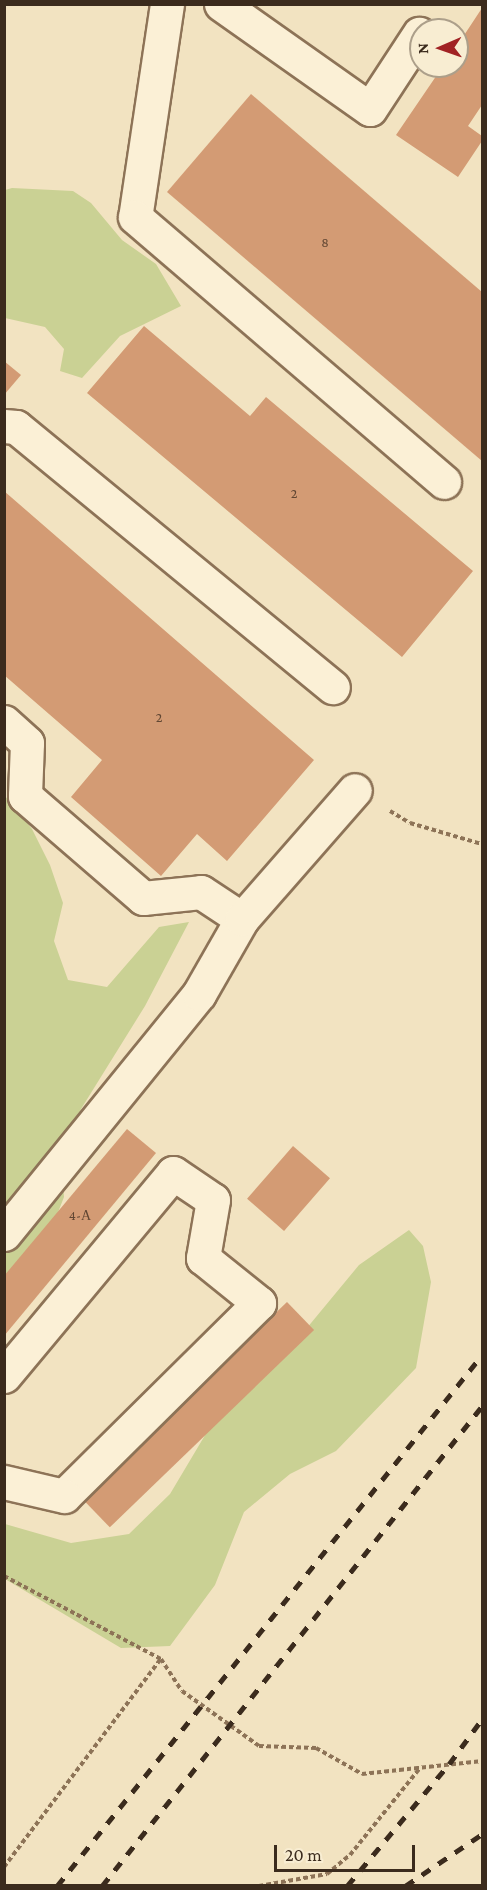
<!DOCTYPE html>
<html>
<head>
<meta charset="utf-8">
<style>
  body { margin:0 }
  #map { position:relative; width:487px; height:1890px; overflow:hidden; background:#f2e3c1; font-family:"Crimson Pro",serif }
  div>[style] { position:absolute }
  .green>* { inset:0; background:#cad194 }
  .building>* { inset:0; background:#d39b74; transform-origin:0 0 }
  .path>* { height:4px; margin-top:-2px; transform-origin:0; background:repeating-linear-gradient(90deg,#8d7357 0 4.5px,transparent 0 7.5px) }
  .roads { filter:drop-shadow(2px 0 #8d7357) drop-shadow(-2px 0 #8d7357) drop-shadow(0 2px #8d7357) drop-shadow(0 -2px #8d7357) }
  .minor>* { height:33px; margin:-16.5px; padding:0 16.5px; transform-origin:16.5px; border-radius:16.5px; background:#fbf0d6 }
  .rail>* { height:4.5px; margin-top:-2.25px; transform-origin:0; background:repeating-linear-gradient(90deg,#3b2b1d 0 10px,transparent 0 20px) }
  span { translate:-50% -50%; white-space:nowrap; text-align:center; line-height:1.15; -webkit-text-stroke:6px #f8edd2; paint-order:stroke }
  .number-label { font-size:14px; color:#614733 }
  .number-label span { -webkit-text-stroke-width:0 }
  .frame { position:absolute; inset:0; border:6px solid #3b2b1d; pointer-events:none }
  .north { position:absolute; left:409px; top:18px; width:60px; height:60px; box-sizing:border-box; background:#f8edd2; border:2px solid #ac9f8a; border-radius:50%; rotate:268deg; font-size:16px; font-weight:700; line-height:24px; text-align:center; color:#3b2b1d }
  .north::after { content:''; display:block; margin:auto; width:21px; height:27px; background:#a12224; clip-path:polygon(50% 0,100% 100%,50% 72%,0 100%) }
  .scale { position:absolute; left:274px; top:1845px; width:141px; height:27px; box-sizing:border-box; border:3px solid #3b2b1d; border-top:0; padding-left:8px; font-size:18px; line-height:21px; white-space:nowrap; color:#3b2b1d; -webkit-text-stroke:4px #f8edd2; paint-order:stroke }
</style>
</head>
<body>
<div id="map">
  <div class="green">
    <div style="clip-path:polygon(12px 188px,73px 191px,91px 203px,122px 240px,156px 264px,181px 306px,120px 336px,82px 378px,60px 371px,64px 349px,45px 327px,5px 318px,5px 190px)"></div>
    <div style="clip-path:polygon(5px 796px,32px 829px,50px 865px,63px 903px,54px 941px,68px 980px,107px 987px,159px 927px,189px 922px,145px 1006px,81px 1109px,61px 1157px,64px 1197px,50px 1233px,5px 1284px)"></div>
    <div style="clip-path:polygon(409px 1230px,423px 1246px,431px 1282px,416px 1368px,336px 1451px,290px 1474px,244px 1512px,215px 1585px,170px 1646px,121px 1648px,5px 1579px,5px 1524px,71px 1543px,129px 1534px,170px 1494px,223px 1405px,297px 1340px,359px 1265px)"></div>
  </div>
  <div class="building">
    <div style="clip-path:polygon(482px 8px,482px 105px,468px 126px,482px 136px,482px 141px,458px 177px,396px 135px,443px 66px,457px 66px,457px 46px)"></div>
    <div style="clip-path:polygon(251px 94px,482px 292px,482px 461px,167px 192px)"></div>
    <div style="clip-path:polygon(144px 326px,250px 416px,266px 397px,473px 571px,402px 657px,87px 393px)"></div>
    <div style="clip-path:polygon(4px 361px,21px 375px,4px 395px)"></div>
    <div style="clip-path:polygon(4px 491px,314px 760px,227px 861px,197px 834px,161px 876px,71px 797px,102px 760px,4px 675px)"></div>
    <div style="clip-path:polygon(127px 1129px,156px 1153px,4px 1336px,4px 1276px)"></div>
    <div style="left:293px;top:1146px;width:49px;height:70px;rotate:41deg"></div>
    <div style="left:287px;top:1302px;width:39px;height:284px;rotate:46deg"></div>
  </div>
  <div class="path">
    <div style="left:390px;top:811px;width:23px;rotate:31deg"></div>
    <div style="left:410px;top:823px;width:75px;rotate:16.3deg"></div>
    <div style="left:4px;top:1576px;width:178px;rotate:27.9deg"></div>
    <div style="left:161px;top:1659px;width:38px;rotate:57deg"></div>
    <div style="left:182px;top:1691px;width:95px;rotate:35.5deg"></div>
    <div style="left:259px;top:1746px;width:57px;rotate:2deg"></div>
    <div style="left:316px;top:1748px;width:53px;rotate:29.5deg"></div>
    <div style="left:362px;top:1774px;width:121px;rotate:-6.2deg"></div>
    <div style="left:4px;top:1867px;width:261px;rotate:-53deg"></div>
    <div style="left:259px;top:1886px;width:69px;rotate:-10deg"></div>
    <div style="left:327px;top:1874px;width:30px;rotate:-40deg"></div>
    <div style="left:350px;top:1855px;width:112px;rotate:-51.2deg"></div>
  </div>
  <div class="roads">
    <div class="minor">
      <div style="left:167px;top:4px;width:215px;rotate:98.5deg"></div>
      <div style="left:135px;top:217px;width:407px;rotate:40.6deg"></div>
      <div style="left:221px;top:4px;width:182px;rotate:35.2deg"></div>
      <div style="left:370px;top:109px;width:90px;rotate:-56.8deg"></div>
      <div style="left:4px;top:426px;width:12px;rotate:5deg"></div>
      <div style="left:16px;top:427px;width:410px;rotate:39.4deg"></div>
      <div style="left:4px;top:722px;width:31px;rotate:42deg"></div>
      <div style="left:27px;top:743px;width:53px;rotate:92.2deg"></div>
      <div style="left:25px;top:796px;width:156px;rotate:40.8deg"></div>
      <div style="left:143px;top:898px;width:58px;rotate:-5.9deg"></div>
      <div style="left:201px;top:892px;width:49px;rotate:33.4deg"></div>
      <div style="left:4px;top:1234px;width:309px;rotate:-50.9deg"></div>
      <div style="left:199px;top:994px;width:86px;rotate:-60.2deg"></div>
      <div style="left:242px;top:919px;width:171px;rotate:-48.8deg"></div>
      <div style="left:4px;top:1376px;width:264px;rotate:-50.2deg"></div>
      <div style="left:173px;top:1173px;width:48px;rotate:34deg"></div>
      <div style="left:213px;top:1200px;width:59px;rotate:99.8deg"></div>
      <div style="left:203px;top:1258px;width:72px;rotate:38.8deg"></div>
      <div style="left:259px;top:1303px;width:274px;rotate:135.3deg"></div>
      <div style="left:64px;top:1496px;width:62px;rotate:-166.9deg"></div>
    </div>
  </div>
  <div class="rail">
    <div style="left:57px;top:1886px;width:680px;rotate:-51.33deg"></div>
    <div style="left:102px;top:1886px;width:612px;rotate:-51.63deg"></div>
    <div style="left:347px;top:1886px;width:159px;rotate:-50.1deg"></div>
    <div style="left:449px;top:1764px;width:56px;rotate:-53.7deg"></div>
    <div style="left:405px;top:1886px;width:93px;rotate:-34deg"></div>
  </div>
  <div class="number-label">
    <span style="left:325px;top:242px">8</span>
    <span style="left:294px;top:493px">2</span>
    <span style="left:159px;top:717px">2</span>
    <span style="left:80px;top:1215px">4-А</span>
  </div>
  <div class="frame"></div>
  <div class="north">N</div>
  <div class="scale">20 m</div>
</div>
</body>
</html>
